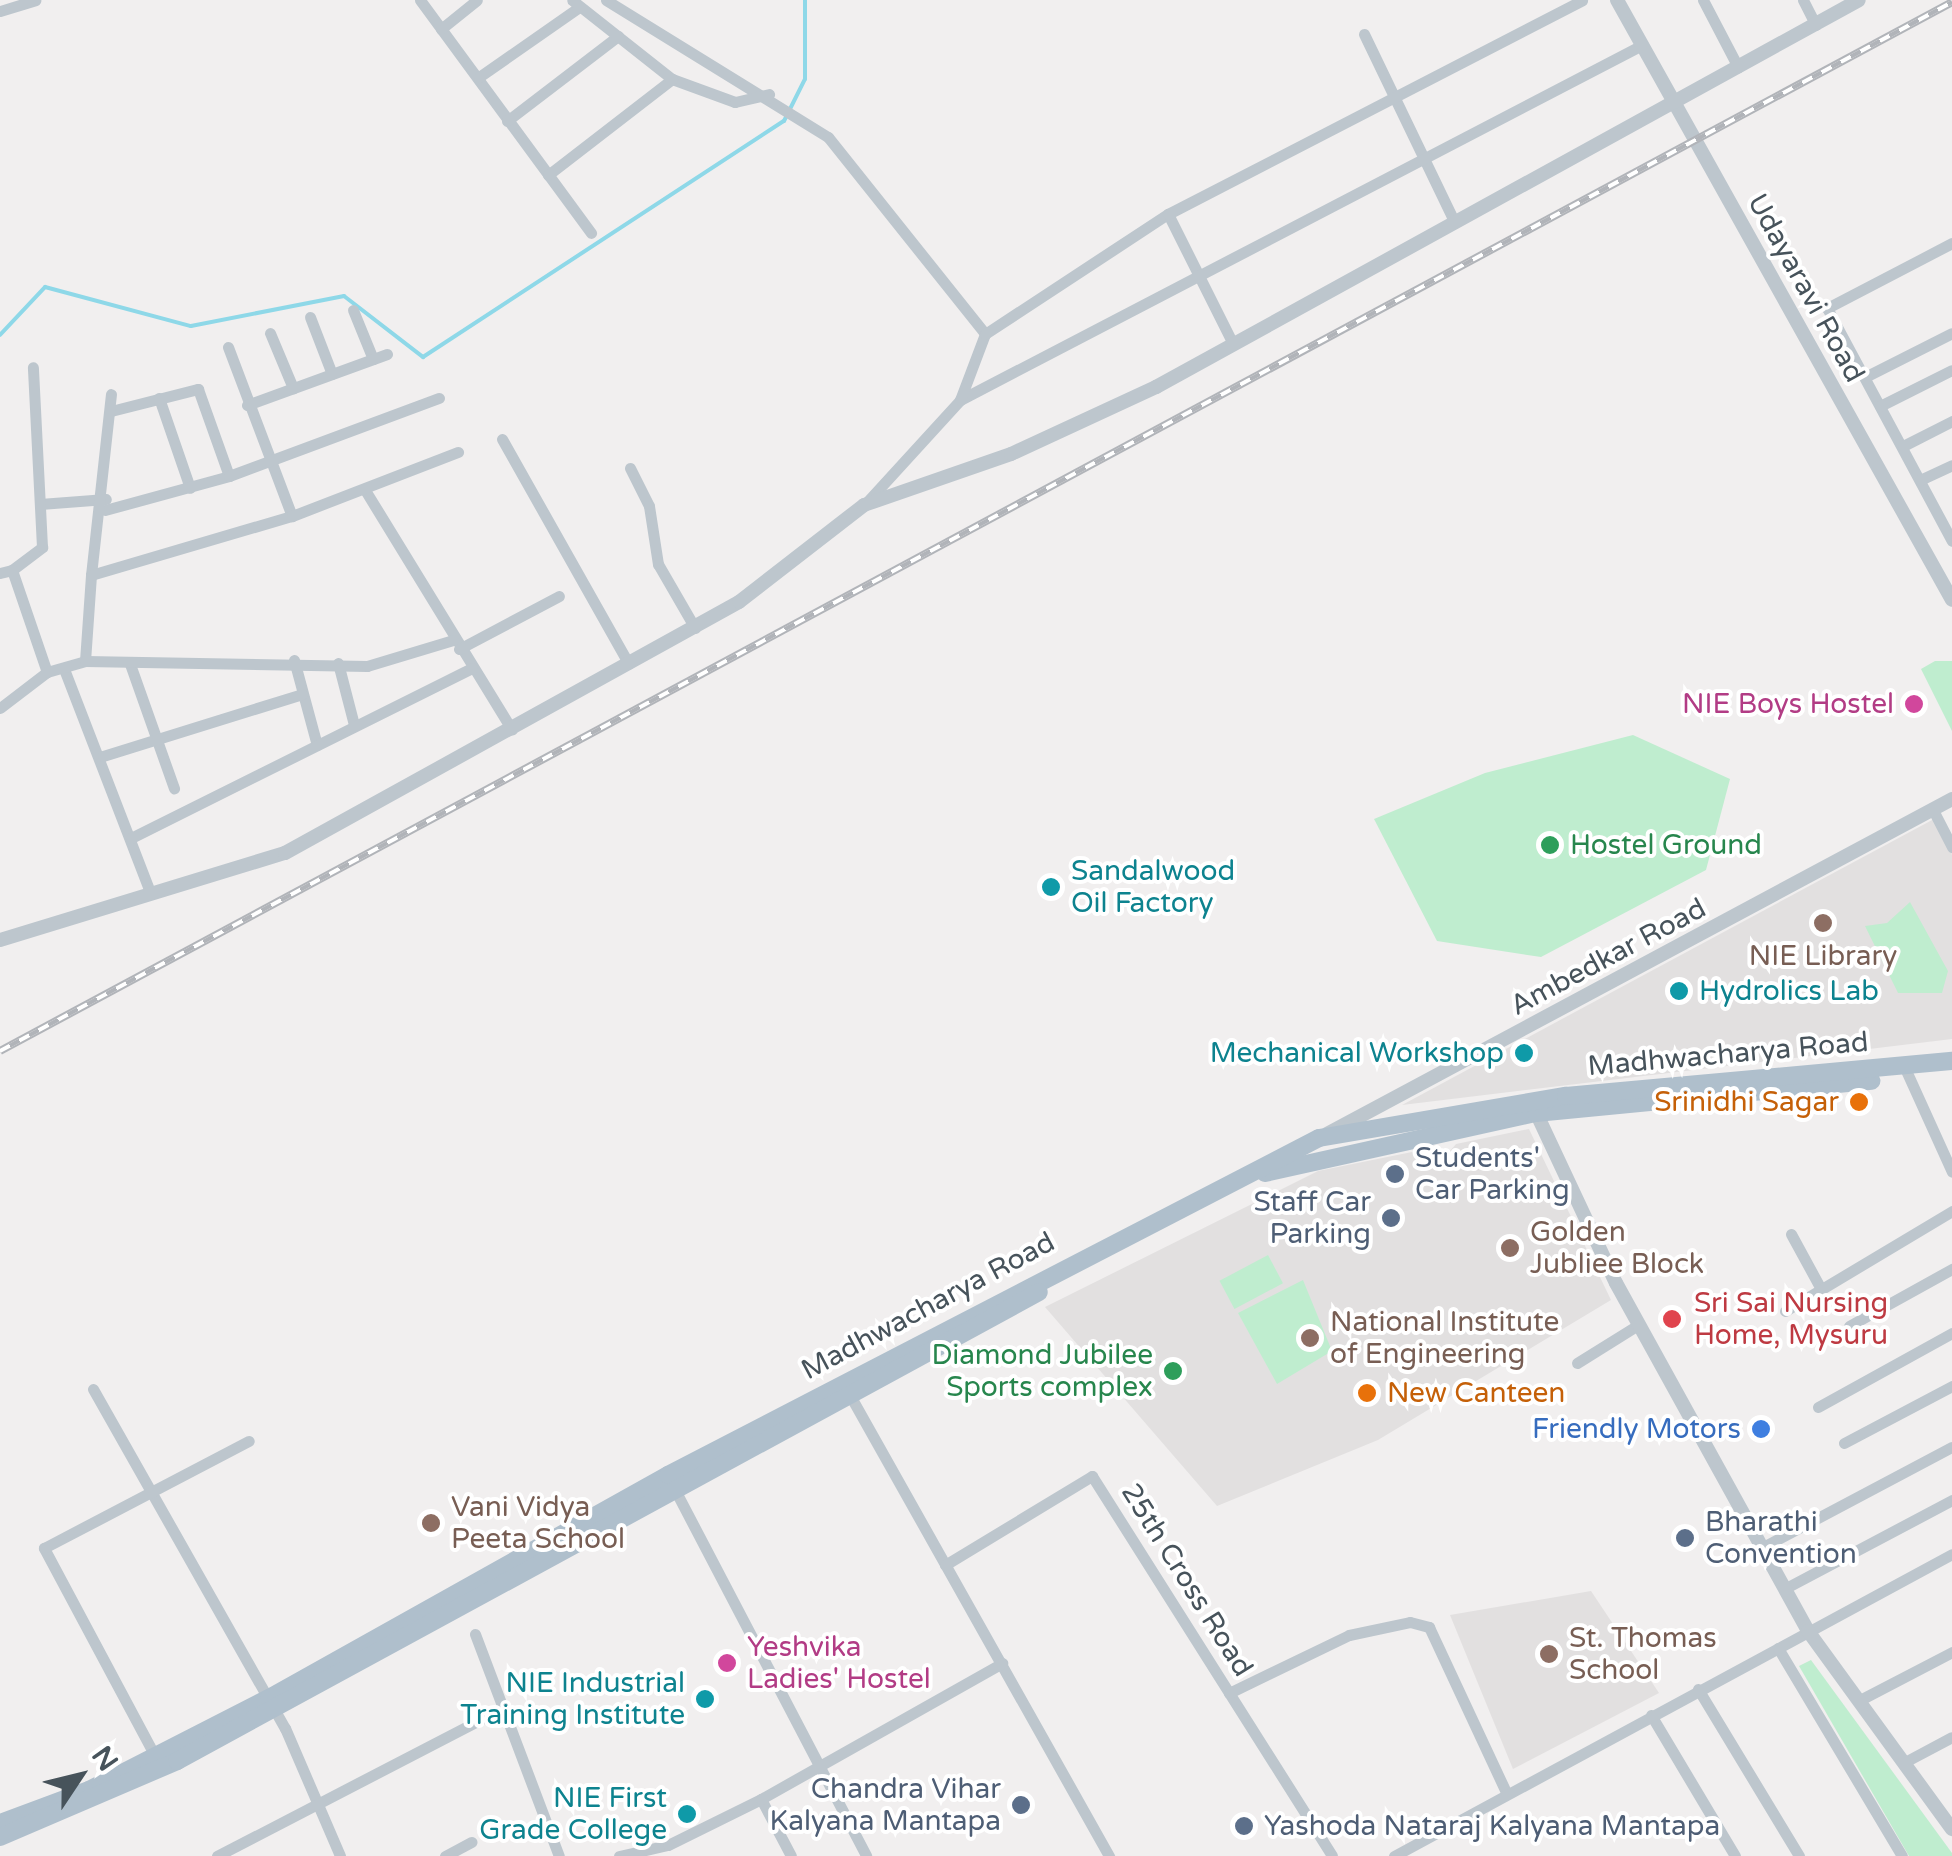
<!DOCTYPE html>
<html>
<head>
<meta charset="utf-8">
<style>
  body { margin:0 }
  #map { position:relative; width:1952px; height:1856px; overflow:hidden; background:#f1efef; font-family:"Varela Round",sans-serif }
  div>[style] { position:absolute }
  .education>* { inset:0; background:#e2e0e0 }
  .green>* { inset:0; background:#bfedcf; transform-origin:0 0 }
  .stream>* { height:4px; margin:-2px; padding:0 2px; transform-origin:2px; border-radius:2px; background:#8ed8e8 }
  .minor>* { height:11px; margin:-5.5px; padding:0 5.5px; transform-origin:5.5px; border-radius:5.5px; background:#bdc6cd }
  .tertiary>* { height:14px; margin:-7px; padding:0 7px; transform-origin:7px; border-radius:7px; background:#bdc6cd }
  .primary>* { height:18px; margin:-9px; padding:0 9px; transform-origin:9px; border-radius:9px; background:#afbfcc }
  .rail>* { height:8px; margin-top:-4px; transform-origin:0; background:repeating-linear-gradient(90deg,#fff 0 11px,#b1b4b9 0 22px); box-sizing:border-box; border-block:2px solid #b1b4b9 }
  .dots>* { width:28px; height:28px; translate:-50% -50%; box-sizing:border-box; border:5px solid #fff; border-radius:50% }
  span { translate:-50% -50%; white-space:nowrap; text-align:center; line-height:1.15; -webkit-text-stroke:8px #fff; paint-order:stroke }
  .street-label { font-size:28px; color:#47535b }
  .hotel-label { font-size:28px; color:#b23c85 }
  .right { translate:-100% -50%; text-align:right }
  .left { translate:0 -50%; text-align:left }
  .leisure-label { font-size:28px; color:#27864d }
  .culture-label { font-size:28px; color:#0d838f }
  .education-label { font-size:28px; color:#785e54 }
  .food-label { font-size:28px; color:#c56008 }
  .service-label { font-size:28px; color:#4e5e75 }
  .health-label { font-size:28px; color:#be3a42 }
  .shop-label { font-size:28px; color:#366cbe }
  .north { position:absolute; left:30px; top:1726px; width:100px; height:100px; -webkit-text-stroke:8px #fff; paint-order:stroke; rotate:55deg; font-size:28px; font-weight:700; line-height:40px; text-align:center; color:#47535b }
  .north::after { content:''; display:block; margin:auto; width:35px; height:45px; background:#47535b; clip-path:polygon(50% 0,100% 100%,50% 72%,0 100%) }
</style>
</head>
<body>
<div id="map">
  <div class="education">
    <div style="clip-path:polygon(1934px 819px,1952px 855px,1952px 1039px,1402px 1105px)"></div>
    <div style="clip-path:polygon(1529px 1129px,1611px 1300px,1378px 1440px,1217px 1506px,1045px 1307px,1318px 1171px,1412px 1152px,1438px 1165px,1456px 1144px)"></div>
    <div style="clip-path:polygon(1591px 1591px,1659px 1693px,1513px 1769px,1450px 1615px)"></div>
  </div>
  <div class="green">
    <div style="clip-path:polygon(1935px 661px,1952px 661px,1952px 731px,1921px 669px)"></div>
    <div style="clip-path:polygon(1633px 735px,1730px 779px,1706px 870px,1541px 957px,1437px 941px,1374px 819px,1485px 773px)"></div>
    <div style="clip-path:polygon(1910px 902px,1948px 971px,1942px 993px,1898px 993px,1865px 926px,1887px 923px)"></div>
    <div style="left:1268px;top:1255px;width:32px;height:55px;rotate:62deg"></div>
    <div style="clip-path:polygon(1303px 1280px,1332px 1351px,1277px 1384px,1238px 1313px)"></div>
    <div style="clip-path:polygon(1811px 1660px,1952px 1853px,1952px 1856px,1909px 1856px,1799px 1666px)"></div>
  </div>
  <div class="stream">
    <div style="left:0;top:335px;width:66px;rotate:-46.8deg"></div>
    <div style="left:45px;top:287px;width:151px;rotate:15deg"></div>
    <div style="left:191px;top:326px;width:156px;rotate:-11.1deg"></div>
    <div style="left:344px;top:296px;width:100px;rotate:37.7deg"></div>
    <div style="left:423px;top:357px;width:431px;rotate:-33.2deg"></div>
    <div style="left:784px;top:121px;width:47px;rotate:-63.4deg"></div>
    <div style="left:805px;top:79px;width:79px;rotate:-90deg"></div>
  </div>
  <div class="minor">
    <div style="left:420px;top:0;width:289px;rotate:53.7deg"></div>
    <div style="left:606px;top:0;width:261px;rotate:31.7deg"></div>
    <div style="left:828px;top:137px;width:252px;rotate:51.4deg"></div>
    <div style="left:1703px;top:0;width:76px;rotate:62.4deg"></div>
    <div style="left:1803px;top:0;width:28px;rotate:63deg"></div>
    <div style="left:0;top:11px;width:37px;rotate:-17deg"></div>
    <div style="left:441px;top:29px;width:46px;rotate:-38.9deg"></div>
    <div style="left:1364px;top:34px;width:208px;rotate:64.3deg"></div>
    <div style="left:479px;top:77px;width:121px;rotate:-34.9deg"></div>
    <div style="left:672px;top:79px;width:67px;rotate:20.1deg"></div>
    <div style="left:735px;top:102px;width:35px;rotate:-13deg"></div>
    <div style="left:507px;top:121px;width:140px;rotate:-37.4deg"></div>
    <div style="left:548px;top:175px;width:157px;rotate:-37.7deg"></div>
    <div style="left:672px;top:79px;width:127px;rotate:-141.7deg"></div>
    <div style="left:1168px;top:214px;width:145px;rotate:63.4deg"></div>
    <div style="left:1952px;top:243px;width:141px;rotate:152.5deg"></div>
    <div style="left:1827px;top:308px;width:264px;rotate:61.8deg"></div>
    <div style="left:353px;top:310px;width:53px;rotate:67.8deg"></div>
    <div style="left:310px;top:317px;width:61px;rotate:68.9deg"></div>
    <div style="left:270px;top:333px;width:60px;rotate:67.3deg"></div>
    <div style="left:228px;top:347px;width:181px;rotate:69.3deg"></div>
    <div style="left:1865px;top:377px;width:97px;rotate:-26.8deg"></div>
    <div style="left:159px;top:398px;width:95px;rotate:71deg"></div>
    <div style="left:960px;top:400px;width:767px;rotate:-27.5deg"></div>
    <div style="left:247px;top:405px;width:149px;rotate:-20deg"></div>
    <div style="left:1880px;top:406px;width:80px;rotate:-26.6deg"></div>
    <div style="left:111px;top:411px;width:90px;rotate:-14.2deg"></div>
    <div style="left:198px;top:389px;width:92px;rotate:70.4deg"></div>
    <div style="left:502px;top:439px;width:258px;rotate:60.6deg"></div>
    <div style="left:1903px;top:446px;width:55px;rotate:-27deg"></div>
    <div style="left:630px;top:468px;width:42px;rotate:63.4deg"></div>
    <div style="left:649px;top:506px;width:59px;rotate:81.2deg"></div>
    <div style="left:658px;top:564px;width:74px;rotate:60deg"></div>
    <div style="left:1920px;top:480px;width:35px;rotate:-25deg"></div>
    <div style="left:365px;top:490px;width:281px;rotate:58.5deg"></div>
    <div style="left:867px;top:502px;width:138px;rotate:-47.6deg"></div>
    <div style="left:960px;top:400px;width:71px;rotate:-69.3deg"></div>
    <div style="left:985px;top:334px;width:219px;rotate:-33.3deg"></div>
    <div style="left:1168px;top:214px;width:466px;rotate:-27.3deg"></div>
    <div style="left:40px;top:504px;width:66px;rotate:-4.3deg"></div>
    <div style="left:105px;top:510px;width:129px;rotate:-15.3deg"></div>
    <div style="left:229px;top:476px;width:224px;rotate:-20.4deg"></div>
    <div style="left:12px;top:570px;width:38px;rotate:-37deg"></div>
    <div style="left:42px;top:547px;width:180px;rotate:-92.9deg"></div>
    <div style="left:0;top:573px;width:12px;rotate:-14deg"></div>
    <div style="left:12px;top:570px;width:108px;rotate:71.1deg"></div>
    <div style="left:91px;top:575px;width:182px;rotate:-83.7deg"></div>
    <div style="left:459px;top:649px;width:113px;rotate:-27.9deg"></div>
    <div style="left:294px;top:660px;width:88px;rotate:74.9deg"></div>
    <div style="left:85px;top:661px;width:86px;rotate:-86deg"></div>
    <div style="left:91px;top:575px;width:209px;rotate:-16.4deg"></div>
    <div style="left:292px;top:516px;width:178px;rotate:-21.1deg"></div>
    <div style="left:338px;top:663px;width:64px;rotate:75.5deg"></div>
    <div style="left:130px;top:664px;width:132px;rotate:70.5deg"></div>
    <div style="left:64px;top:669px;width:236px;rotate:68.9deg"></div>
    <div style="left:0;top:708px;width:59px;rotate:-37.5deg"></div>
    <div style="left:47px;top:672px;width:40px;rotate:-16deg"></div>
    <div style="left:85px;top:661px;width:282px;rotate:1deg"></div>
    <div style="left:367px;top:666px;width:90px;rotate:-16.8deg"></div>
    <div style="left:103px;top:756px;width:208px;rotate:-17.3deg"></div>
    <div style="left:1933px;top:810px;width:42px;rotate:62.8deg"></div>
    <div style="left:131px;top:838px;width:381px;rotate:-26.5deg"></div>
    <div style="left:1904px;top:1066px;width:116px;rotate:65.6deg"></div>
    <div style="left:1791px;top:1234px;width:63px;rotate:61.4deg"></div>
    <div style="left:1785px;top:1311px;width:195px;rotate:-30.9deg"></div>
    <div style="left:1849px;top:1326px;width:118px;rotate:-29deg"></div>
    <div style="left:1577px;top:1363px;width:72px;rotate:-31.9deg"></div>
    <div style="left:93px;top:1389px;width:390px;rotate:60.5deg"></div>
    <div style="left:285px;top:1728px;width:139px;rotate:66.7deg"></div>
    <div style="left:847px;top:1390px;width:535px;rotate:60.65deg"></div>
    <div style="left:1818px;top:1407px;width:153px;rotate:-28.9deg"></div>
    <div style="left:1844px;top:1443px;width:122px;rotate:-27.8deg"></div>
    <div style="left:674px;top:1488px;width:415px;rotate:62.4deg"></div>
    <div style="left:1761px;top:1548px;width:216px;rotate:-27.9deg"></div>
    <div style="left:945px;top:1565px;width:172px;rotate:-31.2deg"></div>
    <div style="left:1092px;top:1476px;width:449px;rotate:57.7deg"></div>
    <div style="left:1784px;top:1589px;width:190px;rotate:-27.9deg"></div>
    <div style="left:475px;top:1634px;width:237px;rotate:69.3deg"></div>
    <div style="left:1778px;top:1648px;width:242px;rotate:59.2deg"></div>
    <div style="left:1698px;top:1689px;width:195px;rotate:58.8deg"></div>
    <div style="left:1229px;top:1693px;width:133px;rotate:-25.8deg"></div>
    <div style="left:1349px;top:1635px;width:62px;rotate:-12deg"></div>
    <div style="left:1410px;top:1622px;width:20px;rotate:15deg"></div>
    <div style="left:1429px;top:1627px;width:182px;rotate:65deg"></div>
    <div style="left:1858px;top:1701px;width:106px;rotate:-27.5deg"></div>
    <div style="left:1651px;top:1715px;width:164px;rotate:59.2deg"></div>
    <div style="left:155px;top:1756px;width:236px;rotate:-118.1deg"></div>
    <div style="left:44px;top:1548px;width:231px;rotate:-27.6deg"></div>
    <div style="left:1903px;top:1763px;width:55px;rotate:-28deg"></div>
    <div style="left:761px;top:1799px;width:64px;rotate:62.2deg"></div>
    <div style="left:217px;top:1856px;width:322px;rotate:-27.4deg"></div>
    <div style="left:445px;top:1856px;width:30px;rotate:-28deg"></div>
    <div style="left:619px;top:1856px;width:50px;rotate:-12.7deg"></div>
    <div style="left:668px;top:1845px;width:104px;rotate:-26.3deg"></div>
    <div style="left:761px;top:1799px;width:277px;rotate:-29.4deg"></div>
    <div style="left:1394px;top:1856px;width:634px;rotate:-28.42deg"></div>
  </div>
  <div class="tertiary">
    <div style="left:1617px;top:0;width:687px;rotate:60.82deg"></div>
    <div style="left:0;top:940px;width:298px;rotate:-17deg"></div>
    <div style="left:285px;top:853px;width:519px;rotate:-28.94deg"></div>
    <div style="left:739px;top:602px;width:158px;rotate:-37.8deg"></div>
    <div style="left:864px;top:505px;width:156px;rotate:-19.1deg"></div>
    <div style="left:1011px;top:454px;width:160px;rotate:-24.8deg"></div>
    <div style="left:1156px;top:387px;width:802px;rotate:-28.83deg"></div>
    <div style="left:1533px;top:1106px;width:195px;rotate:64.9deg"></div>
    <div style="left:1616px;top:1283px;width:397px;rotate:61.1deg"></div>
    <div style="left:1808px;top:1631px;width:245px;rotate:54deg"></div>
    <div style="left:1327px;top:1134px;width:709px;rotate:-28.19deg"></div>
  </div>
  <div class="primary">
    <div style="left:1265px;top:1173px;width:278px;rotate:-12.5deg"></div>
    <div style="left:1536px;top:1113px;width:337px;rotate:-5.5deg"></div>
    <div style="left:0;top:1823px;width:95px;rotate:-20.3deg"></div>
    <div style="left:89px;top:1790px;width:202px;rotate:-27.1deg"></div>
    <div style="left:269px;top:1698px;width:457px;rotate:-29.2deg"></div>
    <div style="left:668px;top:1475px;width:733px;rotate:-27.37deg"></div>
    <div style="left:1319px;top:1138px;width:251px;rotate:-9.7deg"></div>
    <div style="left:1566px;top:1096px;width:388px;rotate:-5.2deg"></div>
    <div style="left:0;top:1837px;width:193px;rotate:-23.2deg"></div>
    <div style="left:177px;top:1761px;width:981px;rotate:-28.55deg"></div>
  </div>
  <div class="rail">
    <div style="left:0;top:1051px;width:2216px;rotate:-28.25deg"></div>
  </div>
  <div class="dots">
    <div style="left:1914px;top:704px;background:#d1479c"></div>
    <div style="left:1550px;top:845px;background:#2e9e5b"></div>
    <div style="left:1051px;top:887px;background:#0f9aa8"></div>
    <div style="left:1823px;top:923px;background:#8d6e63"></div>
    <div style="left:1679px;top:991px;background:#0f9aa8"></div>
    <div style="left:1524px;top:1053px;background:#0f9aa8"></div>
    <div style="left:1859px;top:1102px;background:#e8710a"></div>
    <div style="left:1395px;top:1174px;background:#5c6f8a"></div>
    <div style="left:1391px;top:1218px;background:#5c6f8a"></div>
    <div style="left:1510px;top:1248px;background:#8d6e63"></div>
    <div style="left:1672px;top:1319px;background:#e0444e"></div>
    <div style="left:1310px;top:1338px;background:#8d6e63"></div>
    <div style="left:1173px;top:1371px;background:#2e9e5b"></div>
    <div style="left:1367px;top:1393px;background:#e8710a"></div>
    <div style="left:1761px;top:1429px;background:#3f7fe0"></div>
    <div style="left:431px;top:1523px;background:#8d6e63"></div>
    <div style="left:1685px;top:1538px;background:#5c6f8a"></div>
    <div style="left:1549px;top:1654px;background:#8d6e63"></div>
    <div style="left:727px;top:1663px;background:#d1479c"></div>
    <div style="left:705px;top:1699px;background:#0f9aa8"></div>
    <div style="left:1021px;top:1805px;background:#5c6f8a"></div>
    <div style="left:687px;top:1814px;background:#0f9aa8"></div>
    <div style="left:1244px;top:1826px;background:#5c6f8a"></div>
  </div>
  <div class="street-label">
    <span style="left:1806px;top:288px;rotate:61deg">Udayaravi Road</span>
    <span style="left:1608px;top:957px;rotate:-28deg">Ambedkar Road</span>
    <span style="left:1728px;top:1054px;rotate:-5deg">Madhwacharya Road</span>
    <span style="left:928px;top:1306px;rotate:-28deg">Madhwacharya Road</span>
    <span style="left:1187px;top:1580px;rotate:58deg">25th Cross Road</span>
  </div>
  <div class="hotel-label">
    <span class="right" style="left:1894px;top:704px">NIE Boys Hostel</span>
    <span class="left" style="left:747px;top:1663px">Yeshvika<br>Ladies' Hostel</span>
  </div>
  <div class="leisure-label">
    <span class="left" style="left:1570px;top:845px">Hostel Ground</span>
    <span class="right" style="left:1153px;top:1371px">Diamond Jubilee<br>Sports complex</span>
  </div>
  <div class="culture-label">
    <span class="left" style="left:1071px;top:887px">Sandalwood<br>Oil Factory</span>
    <span class="left" style="left:1699px;top:991px">Hydrolics Lab</span>
    <span class="right" style="left:1504px;top:1053px">Mechanical Workshop</span>
    <span class="right" style="left:685px;top:1699px">NIE Industrial<br>Training Institute</span>
    <span class="right" style="left:667px;top:1814px">NIE First<br>Grade College</span>
  </div>
  <div class="education-label">
    <span style="left:1823px;top:956px">NIE Library</span>
    <span class="left" style="left:1530px;top:1248px">Golden<br>Jubliee Block</span>
    <span class="left" style="left:1330px;top:1338px">National Institute<br>of Engineering</span>
    <span class="left" style="left:451px;top:1523px">Vani Vidya<br>Peeta School</span>
    <span class="left" style="left:1569px;top:1654px">St. Thomas<br>School</span>
  </div>
  <div class="food-label">
    <span class="right" style="left:1839px;top:1102px">Srinidhi Sagar</span>
    <span class="left" style="left:1387px;top:1393px">New Canteen</span>
  </div>
  <div class="service-label">
    <span class="left" style="left:1415px;top:1174px">Students'<br>Car Parking</span>
    <span class="right" style="left:1371px;top:1218px">Staff Car<br>Parking</span>
    <span class="left" style="left:1705px;top:1538px">Bharathi<br>Convention</span>
    <span class="right" style="left:1001px;top:1805px">Chandra Vihar<br>Kalyana Mantapa</span>
    <span class="left" style="left:1264px;top:1826px">Yashoda Nataraj Kalyana Mantapa</span>
  </div>
  <div class="health-label">
    <span class="left" style="left:1694px;top:1319px">Sri Sai Nursing<br>Home, Mysuru</span>
  </div>
  <div class="shop-label">
    <span class="right" style="left:1741px;top:1429px">Friendly Motors</span>
  </div>
  <div class="north">N</div>
</div>
</body>
</html>
